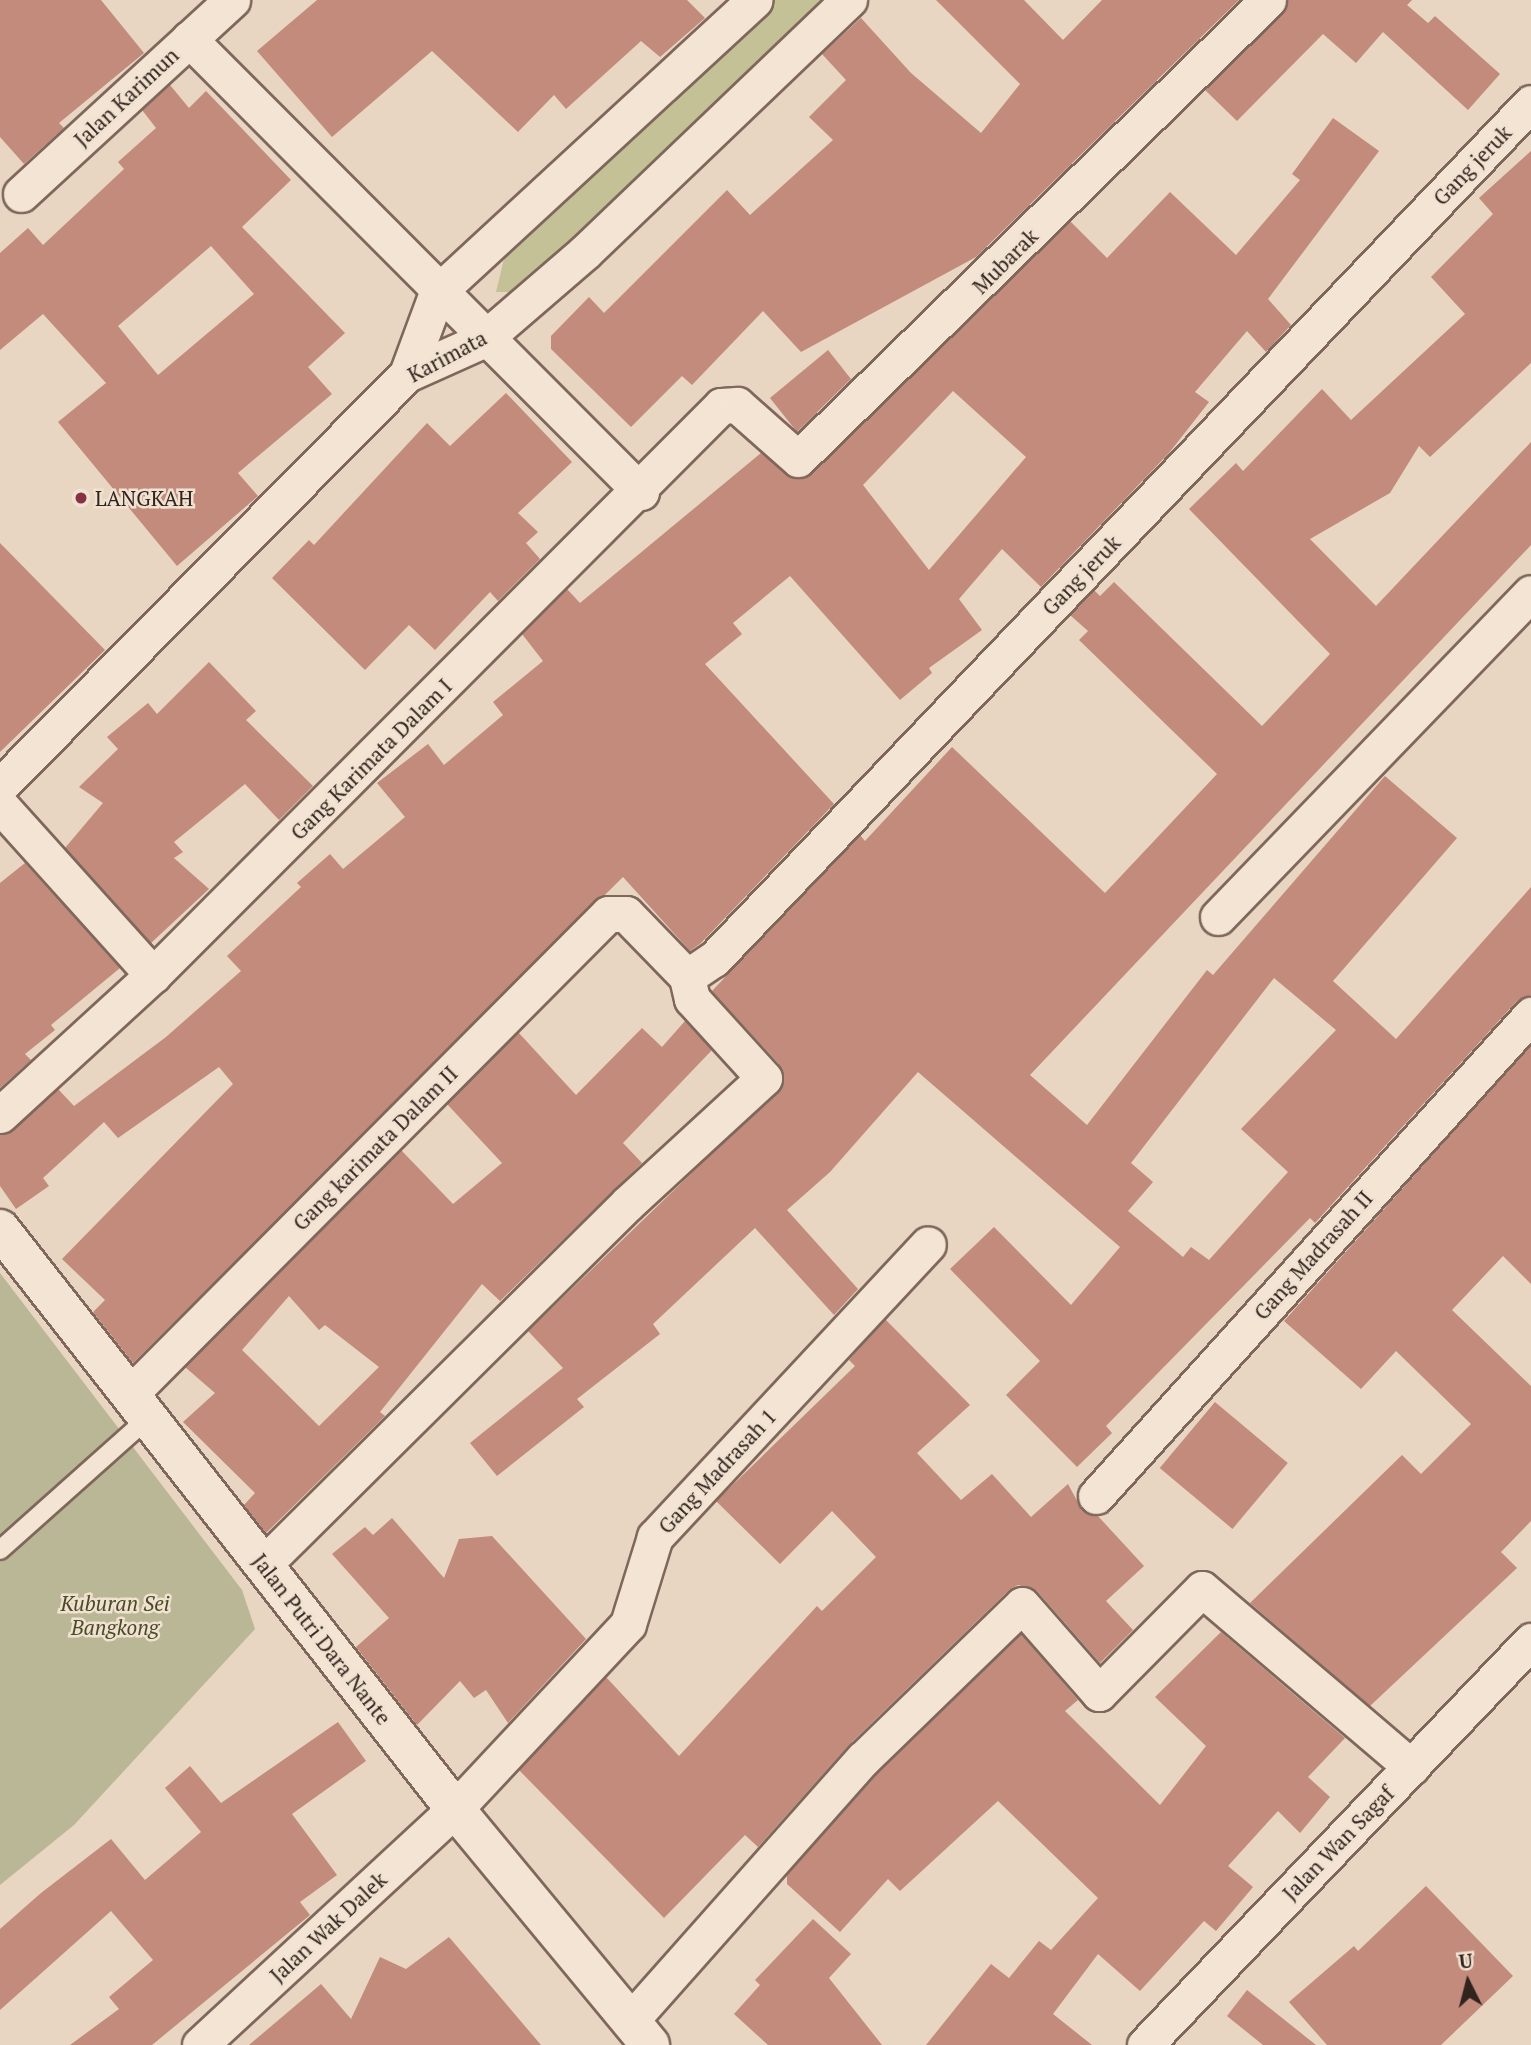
<!DOCTYPE html>
<html>
<head>
<meta charset="utf-8">
<style>
  body { margin:0 }
  #map { position:relative; width:1531px; height:2045px; overflow:hidden; background:#e8d5c2; font-family:"PT Serif",serif }
  div>[style] { position:absolute }
  .green>* { inset:0; background:#c4c197 }
  .cemetery>* { inset:0; background:#bab796 }
  .building>* { inset:0; background:#c28b7c; transform-origin:0 0 }
  .roads { filter:drop-shadow(2px 0 #7f675b) drop-shadow(-2px 0 #7f675b) drop-shadow(0 2px #7f675b) drop-shadow(0 -2px #7f675b) }
  .lane>* { height:18px; margin:-9px; padding:0 9px; transform-origin:9px; border-radius:9px; background:#f4e4d4 }
  .street>* { height:35px; margin:-17.5px; padding:0 17.5px; transform-origin:17.5px; border-radius:17.5px; background:#f4e4d4 }
  .secondary>* { height:38px; margin:-19px; padding:0 19px; transform-origin:19px; border-radius:19px; background:#f4e4d4 }
  .dots>* { width:19px; height:19px; translate:-50% -50%; box-sizing:border-box; border:4px solid #f0e1d0; border-radius:50% }
  span { translate:-50% -50%; white-space:nowrap; text-align:center; line-height:1.15; -webkit-text-stroke:5px #f0e1d0; paint-order:stroke }
  .street-label { font-size:21px; color:#31231e }
  .poi-label { font-size:21px; color:#31231e }
  .left { translate:0 -50%; text-align:left }
  .park-label { font-size:21px; color:#494b27; font-style:italic }
  .north { position:absolute; left:1433px; top:1947px; width:70px; height:70px; -webkit-text-stroke:5px #f0e1d0; paint-order:stroke; rotate:354deg; font-size:19px; font-weight:700; line-height:28px; text-align:center; color:#31231e }
  .north::after { content:''; display:block; margin:auto; width:24px; height:32px; background:#31231e; clip-path:polygon(50% 0,100% 100%,50% 72%,0 100%) }
</style>
</head>
<body>
<div id="map">
  <div class="green">
    <div style="clip-path:polygon(774px 0,829px 0,528px 292px,496px 292px,504px 259px)"></div>
  </div>
  <div class="cemetery">
    <div style="clip-path:polygon(0 1273px,242px 1590px,255px 1629px,74px 1825px,0 1885px)"></div>
  </div>
  <div class="building">
    <div style="clip-path:polygon(0 0,101px 0,144px 53px,59px 123px,64px 128px,24px 164px,0 137px)"></div>
    <div style="clip-path:polygon(317px 0,687px 0,705px 18px,660px 57px,641px 41px,566px 109px,554px 95px,518px 132px,432px 51px,332px 137px,257px 51px)"></div>
    <div style="clip-path:polygon(936px 0,1024px 0,1063px 40px,1102px 0,1239px 0,976px 257px,801px 352px,763px 311px,692px 385px,682px 376px,631px 427px,551px 349px,551px 336px,589px 297px,604px 313px,727px 190px,750px 215px,833px 140px,809px 117px,846px 80px,822px 54px,861px 18px,911px 73px,981px 133px,1020px 84px)"></div>
    <div style="clip-path:polygon(1288px 0,1412px 0,1407px 5px,1428px 23px,1435px 16px,1500px 74px,1468px 110px,1383px 32px,1356px 63px,1323px 34px,1237px 121px,1205px 90px,1282px 14px)"></div>
    <div style="clip-path:polygon(evenodd,170px 85px,189px 108px,206px 91px,291px 180px,242px 227px,345px 333px,308px 367px,332px 394px,238px 473px,258px 496px,177px 566px,58px 422px,106px 383px,43px 314px,0 350px,0 253px,28px 228px,43px 245px,124px 169px,118px 162px,156px 128px,142px 110px,170px 85px,211px 246px,254px 294px,158px 375px,118px 326px,211px 246px)"></div>
    <div style="clip-path:polygon(evenodd,1333px 118px,1379px 151px,1268px 299px,1291px 325px,1266px 352px,1247px 331px,1195px 392px,1209px 402px,1169px 453px,1041px 587px,1002px 549px,959px 599px,982px 630px,929px 668px,932px 673px,900px 700px,790px 576px,733px 623px,742px 634px,705px 664px,834px 804px,701px 943px,690px 951px,623px 877px,133px 1363px,93px 1312px,105px 1300px,62px 1259px,233px 1084px,219px 1067px,118px 1138px,104px 1122px,43px 1178px,49px 1186px,16px 1209px,0 1186px,0 1135px,58px 1089px,74px 1106px,166px 1037px,241px 971px,227px 956px,301px 887px,297px 883px,330px 854px,343px 869px,405px 817px,377px 783px,428px 744px,444px 765px,503px 715px,493px 702px,543px 661px,522px 634px,567px 589px,580px 603px,761px 453px,793px 478px,812px 474px,1070px 221px,1107px 258px,1170px 192px,1236px 255px,1300px 180px,1292px 174px,1333px 118px,953px 391px,1026px 457px,929px 570px,863px 485px,953px 391px)"></div>
    <div style="clip-path:polygon(evenodd,1531px 151px,1531px 363px,1430px 457px,1419px 446px,1390px 493px,1310px 539px,1376px 606px,1531px 442px,1531px 545px,1030px 1075px,1087px 1125px,1207px 970px,1213px 975px,1385px 776px,1457px 838px,1333px 981px,1396px 1039px,1531px 887px,1531px 995px,1516px 1002px,1315px 1223px,1310px 1218px,1106px 1426px,1112px 1433px,1077px 1467px,1006px 1395px,1040px 1361px,950px 1269px,994px 1227px,1071px 1305px,1120px 1247px,918px 1072px,830px 1172px,787px 1210px,858px 1289px,834px 1315px,755px 1228px,653px 1324px,660px 1334px,577px 1399px,584px 1407px,497px 1476px,470px 1443px,563px 1368px,528px 1331px,783px 1085px,779px 1064px,712px 991px,860px 835px,865px 841px,952px 747px,1105px 893px,1217px 774px,1079px 640px,1088px 631px,1070px 615px,1094px 590px,1100px 596px,1114px 582px,1262px 726px,1330px 654px,1189px 509px,1236px 463px,1243px 471px,1322px 389px,1351px 420px,1465px 314px,1431px 277px,1493px 214px,1479px 198px,1531px 151px,1274px 978px,1336px 1030px,1241px 1129px,1288px 1172px,1209px 1260px,1191px 1247px,1183px 1257px,1128px 1211px,1153px 1182px,1131px 1163px,1274px 978px)"></div>
    <div style="clip-path:polygon(828px 350px,851px 379px,797px 432px,770px 398px)"></div>
    <div style="clip-path:polygon(506px 393px,572px 462px,518px 513px,538px 532px,526px 543px,540px 559px,498px 601px,490px 592px,435px 650px,409px 625px,365px 670px,272px 578px,309px 540px,314px 545px,427px 423px,450px 446px)"></div>
    <div style="clip-path:polygon(0 543px,105px 650px,0 752px)"></div>
    <div style="clip-path:polygon(209px 662px,256px 711px,246px 720px,313px 786px,279px 820px,245px 784px,174px 842px,183px 852px,174px 858px,209px 889px,151px 943px,65px 848px,103px 803px,79px 787px,118px 749px,107px 737px,148px 703px,157px 714px)"></div>
    <div style="clip-path:polygon(25px 863px,120px 968px,51px 1025px,55px 1030px,25px 1054px,31px 1060px,0 1088px,0 883px)"></div>
    <div style="clip-path:polygon(evenodd,685px 1021px,712px 1050px,623px 1143px,642px 1163px,500px 1301px,482px 1284px,380px 1412px,385px 1416px,266px 1533px,244px 1505px,255px 1493px,183px 1422px,215px 1393px,185px 1367px,401px 1150px,453px 1204px,502px 1163px,447px 1104px,518px 1032px,576px 1095px,642px 1028px,662px 1047px,685px 1021px,289px 1296px,319px 1330px,325px 1325px,379px 1367px,319px 1426px,242px 1350px,289px 1296px)"></div>
    <div style="clip-path:polygon(1531px 1045px,1531px 1284px,1503px 1256px,1452px 1310px,1531px 1386px,1531px 1521px,1501px 1552px,1517px 1568px,1370px 1706px,1250px 1603px,1402px 1455px,1421px 1474px,1471px 1424px,1396px 1351px,1361px 1389px,1284px 1321px)"></div>
    <div style="clip-path:polygon(885px 1319px,970px 1405px,917px 1453px,961px 1500px,992px 1474px,1031px 1517px,1068px 1484px,1082px 1510px,1097px 1515px,1144px 1566px,1106px 1601px,1133px 1630px,1100px 1663px,1037px 1591px,1018px 1585px,1009px 1590px,849px 1745px,758px 1847px,745px 1835px,664px 1918px,519px 1770px,606px 1677px,679px 1756px,817px 1606px,822px 1611px,876px 1557px,832px 1511px,780px 1564px,716px 1501px,855px 1366px,849px 1360px)"></div>
    <div style="left:1215px;top:1402px;width:95px;height:86px;rotate:40deg"></div>
    <div style="clip-path:polygon(392px 1518px,444px 1578px,459px 1539px,492px 1536px,586px 1639px,508px 1723px,486px 1690px,474px 1698px,460px 1681px,417px 1725px,356px 1647px,389px 1618px,332px 1554px,365px 1527px,373px 1535px)"></div>
    <div style="clip-path:polygon(1221px 1632px,1345px 1738px,1308px 1777px,1330px 1797px,1300px 1833px,1278px 1811px,1228px 1866px,1253px 1887px,1216px 1931px,1204px 1921px,1140px 1991px,1098px 1954px,1053px 2014px,1092px 2045px,926px 2045px,991px 1964px,1009px 1978px,1039px 1941px,1051px 1950px,1098px 1898px,998px 1801px,900px 1891px,888px 1879px,840px 1932px,787px 1884px,787px 1874px,878px 1773px,1021px 1634px,1078px 1700px,1065px 1711px,1160px 1805px,1206px 1746px,1155px 1697px)"></div>
    <div style="clip-path:polygon(338px 1722px,366px 1761px,292px 1814px,337px 1875px,300px 1902px,310px 1915px,152px 2045px,70px 2045px,119px 2009px,109px 1997px,153px 1960px,111px 1911px,0 2010px,0 1929px,41px 1893px,111px 1839px,145px 1880px,201px 1832px,165px 1788px,190px 1766px,221px 1803px)"></div>
    <div style="clip-path:polygon(1426px 1886px,1513px 1976px,1441px 2045px,1327px 2045px,1289px 2002px,1354px 1946px,1358px 1951px)"></div>
    <div style="clip-path:polygon(813px 1919px,851px 1954px,829px 1978px,882px 2045px,768px 2045px,734px 2014px,760px 1985px,755px 1980px)"></div>
    <div style="clip-path:polygon(449px 1937px,541px 2045px,249px 2045px,321px 1984px,351px 2019px,380px 1957px,406px 1969px)"></div>
    <div style="clip-path:polygon(1247px 1990px,1316px 2045px,1263px 2045px,1227px 2016px)"></div>
  </div>
  <div class="roads">
    <div class="lane">
      <div style="left:0;top:1550px;width:198px;rotate:-41.7deg"></div>
    </div>
    <div class="street">
      <div style="left:189px;top:39px;width:640px;rotate:45.06deg"></div>
      <div style="left:21px;top:194px;width:287px;rotate:-42.6deg"></div>
      <div style="left:407px;top:374px;width:86px;rotate:-69.7deg"></div>
      <div style="left:437px;top:293px;width:432px;rotate:-42.7deg"></div>
      <div style="left:0;top:786px;width:579px;rotate:-45.35deg"></div>
      <div style="left:407px;top:374px;width:83px;rotate:-24.1deg"></div>
      <div style="left:483px;top:340px;width:136px;rotate:-40.8deg"></div>
      <div style="left:586px;top:251px;width:364px;rotate:-43.7deg"></div>
      <div style="left:0;top:805px;width:229px;rotate:48deg"></div>
      <div style="left:1218px;top:917px;width:450px;rotate:-46deg"></div>
      <div style="left:687px;top:977px;width:32px;rotate:-34deg"></div>
      <div style="left:714px;top:959px;width:1183px;rotate:-46.34deg"></div>
      <div style="left:0;top:1115px;width:207px;rotate:-42.5deg"></div>
      <div style="left:153px;top:975px;width:804px;rotate:-45.05deg"></div>
      <div style="left:721px;top:406px;width:16px;rotate:-4deg"></div>
      <div style="left:737px;top:405px;width:81px;rotate:41.5deg"></div>
      <div style="left:798px;top:459px;width:657px;rotate:-44.32deg"></div>
      <div style="left:130px;top:1394px;width:677px;rotate:-45.12deg"></div>
      <div style="left:608px;top:914px;width:18px"></div>
      <div style="left:626px;top:914px;width:88px;rotate:45.9deg"></div>
      <div style="left:1096px;top:1496px;width:649px;rotate:-47.87deg"></div>
      <div style="left:263px;top:1565px;width:513px;rotate:-44.76deg"></div>
      <div style="left:627px;top:1204px;width:186px;rotate:-42.6deg"></div>
      <div style="left:764px;top:1078px;width:107px;rotate:-132.3deg"></div>
      <div style="left:692px;top:999px;width:23px;rotate:-103deg"></div>
      <div style="left:631px;top:2020px;width:349px;rotate:-48.4deg"></div>
      <div style="left:863px;top:1759px;width:221px;rotate:-44.1deg"></div>
      <div style="left:1022px;top:1605px;width:117px;rotate:48.8deg"></div>
      <div style="left:1099px;top:1693px;width:146px;rotate:-45.3deg"></div>
      <div style="left:1202px;top:1589px;width:275px;rotate:40.4deg"></div>
      <div style="left:200px;top:2045px;width:347px;rotate:-42.8deg"></div>
      <div style="left:455px;top:1809px;width:253px;rotate:-46.9deg"></div>
      <div style="left:628px;top:1624px;width:91px;rotate:-72.8deg"></div>
      <div style="left:655px;top:1537px;width:400px;rotate:-47deg"></div>
      <div style="left:1145px;top:2045px;width:559px;rotate:-46.31deg"></div>
    </div>
    <div class="secondary">
      <div style="left:0;top:1229px;width:737px;rotate:51.89deg"></div>
      <div style="left:455px;top:1809px;width:306px;rotate:50.4deg"></div>
    </div>
  </div>
  <div class="dots">
    <div style="left:81px;top:498px;background:#873244"></div>
  </div>
  <div class="street-label">
    <span style="left:126px;top:97px;rotate:-43deg">Jalan Karimun</span>
    <span style="left:1472px;top:165px;rotate:-46deg">Gang jeruk</span>
    <span style="left:1005px;top:261px;rotate:-45deg">Mubarak</span>
    <span style="left:447px;top:356px;rotate:-28deg">Karimata</span>
    <span style="left:1081px;top:575px;rotate:-46deg">Gang jeruk</span>
    <span style="left:371px;top:759px;rotate:-45deg">Gang Karimata Dalam I</span>
    <span style="left:375px;top:1148px;rotate:-45deg">Gang karimata Dalam II</span>
    <span style="left:1313px;top:1255px;rotate:-48deg">Gang Madrasah II</span>
    <span style="left:717px;top:1471px;rotate:-47deg">Gang Madrasah 1</span>
    <span style="left:322px;top:1639px;rotate:52deg">Jalan Putri Dara Nante</span>
    <span style="left:1338px;top:1843px;rotate:-46deg">Jalan Wan Sagaf</span>
    <span style="left:328px;top:1927px;rotate:-43deg">Jalan Wak Dalek</span>
  </div>
  <div class="poi-label">
    <span class="left" style="left:95px;top:498px">LANGKAH</span>
  </div>
  <div class="park-label">
    <span style="left:115px;top:1615px">Kuburan Sei<br>Bangkong</span>
  </div>
  <div class="north">U</div>
</div>
</body>
</html>
